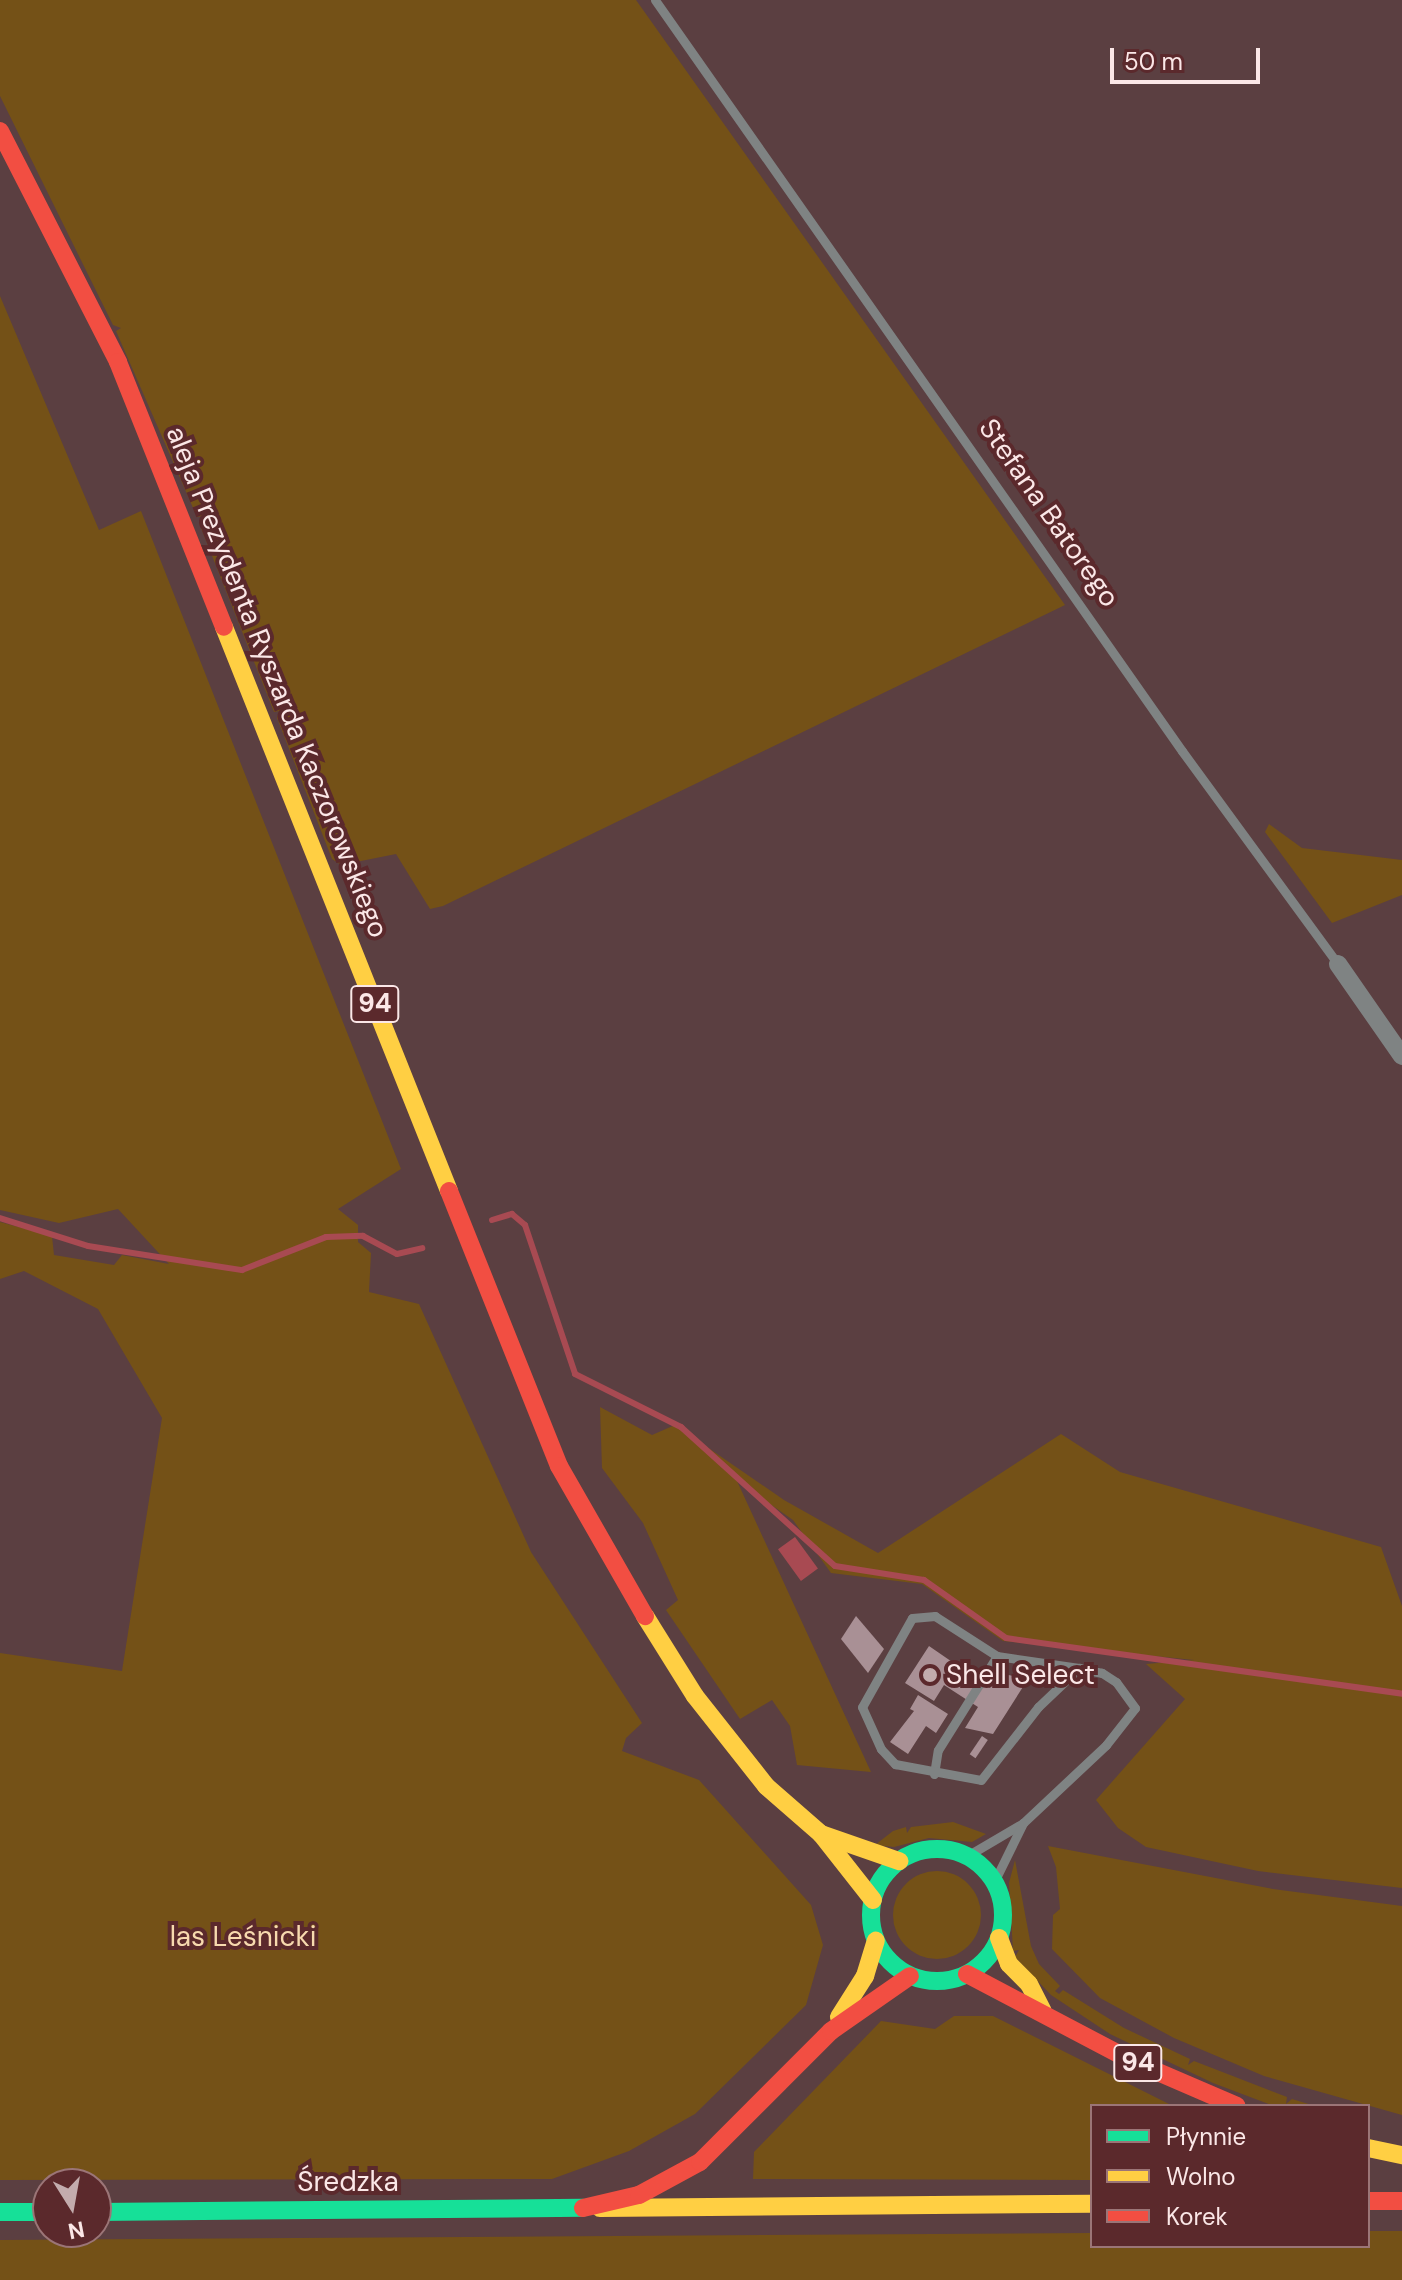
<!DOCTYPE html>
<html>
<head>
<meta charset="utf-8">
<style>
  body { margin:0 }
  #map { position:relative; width:1402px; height:2280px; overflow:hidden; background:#5b3f41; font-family:"DM Sans",sans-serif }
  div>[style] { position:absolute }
  .green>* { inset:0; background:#745117 }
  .round { border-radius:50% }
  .water>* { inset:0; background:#a84a52; transform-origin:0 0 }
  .stream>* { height:6px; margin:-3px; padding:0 3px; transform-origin:3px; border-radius:3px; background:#a84a52 }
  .building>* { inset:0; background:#a99095; transform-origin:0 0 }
  .lane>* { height:9px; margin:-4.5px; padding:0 4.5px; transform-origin:4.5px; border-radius:4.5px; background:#7f8383 }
  .street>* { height:18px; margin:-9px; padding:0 9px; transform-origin:9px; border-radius:9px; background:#7f8383 }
  .fast>* { height:18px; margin:-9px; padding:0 9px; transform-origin:9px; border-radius:9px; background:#16e098 }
  .fast>.ring { margin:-9px; padding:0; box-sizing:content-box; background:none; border:18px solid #16e098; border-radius:50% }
  .slow>* { height:18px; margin:-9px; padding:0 9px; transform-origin:9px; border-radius:9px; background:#ffcf43 }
  .jam>* { height:18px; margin:-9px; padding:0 9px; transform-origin:9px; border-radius:9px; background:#f24e42 }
  .dots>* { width:22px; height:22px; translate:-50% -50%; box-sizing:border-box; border:4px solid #5b292c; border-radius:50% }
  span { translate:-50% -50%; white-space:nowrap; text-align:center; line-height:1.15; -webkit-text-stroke:8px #5b292c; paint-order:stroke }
  .shield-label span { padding:2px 6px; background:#5b292c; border:2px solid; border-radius:6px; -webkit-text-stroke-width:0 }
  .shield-label { font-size:26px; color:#fbe7e7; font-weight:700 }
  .street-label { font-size:28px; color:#fbe7e7 }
  .poi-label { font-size:28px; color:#fbe7e7 }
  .left { translate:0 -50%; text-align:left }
  .park-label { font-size:28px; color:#f7d9ae }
  .legend { position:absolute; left:1090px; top:2104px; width:280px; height:144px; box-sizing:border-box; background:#5b292c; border:2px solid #9b7577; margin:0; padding:10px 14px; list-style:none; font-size:24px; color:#fbe7e7 }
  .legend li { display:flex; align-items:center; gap:16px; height:40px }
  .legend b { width:40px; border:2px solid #9b7577 }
  .north { position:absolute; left:32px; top:2168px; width:80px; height:80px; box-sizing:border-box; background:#5b292c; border:2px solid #9b7577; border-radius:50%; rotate:169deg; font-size:22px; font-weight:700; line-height:32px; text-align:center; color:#fbe7e7 }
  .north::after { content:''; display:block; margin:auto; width:28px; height:36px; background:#c3acad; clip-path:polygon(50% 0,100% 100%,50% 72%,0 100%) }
  .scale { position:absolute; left:1110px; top:48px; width:150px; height:36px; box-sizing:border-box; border:4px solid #fbe7e7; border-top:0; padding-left:10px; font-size:24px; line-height:28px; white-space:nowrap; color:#fbe7e7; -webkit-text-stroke:6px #5b292c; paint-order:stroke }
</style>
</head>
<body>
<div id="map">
  <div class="green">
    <div style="clip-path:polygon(0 0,636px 0,1065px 605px,443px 906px,430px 909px,396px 854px,341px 865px,332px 859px,277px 718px,279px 711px,274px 712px,199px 523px,202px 516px,197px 517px,116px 331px,121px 328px,113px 325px,0 96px)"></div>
    <div style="clip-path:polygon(0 296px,99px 530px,141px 511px,401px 1169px,338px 1209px,358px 1225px,358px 1242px,371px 1253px,369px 1292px,419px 1304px,531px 1552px,642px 1723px,626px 1738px,622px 1751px,699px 1780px,811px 1905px,823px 1945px,806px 2005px,695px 2114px,629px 2151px,552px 2179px,0 2180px,0 1653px,122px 1671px,162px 1418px,98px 1309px,24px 1271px,0 1279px,0 1222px,52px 1236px,54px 1255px,114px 1265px,122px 1255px,169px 1264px,118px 1209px,59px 1223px,0 1210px)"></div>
    <div style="clip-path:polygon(1269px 824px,1302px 848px,1402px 860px,1402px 895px,1332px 923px,1265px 832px)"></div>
    <div style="clip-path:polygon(600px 1407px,652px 1435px,675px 1425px,784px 1500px,878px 1553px,1061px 1434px,1120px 1472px,1381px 1547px,1402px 1606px,1402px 1888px,1258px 1871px,1146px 1847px,1118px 1828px,1096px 1800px,1185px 1699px,1146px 1664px,1194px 1660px,1003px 1641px,922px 1584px,831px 1573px,793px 1520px,737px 1481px,871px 1772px,797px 1765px,790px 1726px,772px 1700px,740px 1719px,666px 1610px,678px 1600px,643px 1523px,602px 1468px)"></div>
    <div style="clip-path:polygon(953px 1822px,986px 1834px,972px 1842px,929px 1838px,894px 1847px,875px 1845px,893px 1831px,906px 1827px,907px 1833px,911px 1827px)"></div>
    <div style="clip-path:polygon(1048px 1846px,1273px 1889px,1402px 1906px,1402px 2115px,1264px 2076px,1174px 2038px,1100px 1998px,1052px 1949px,1053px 1915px,1060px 1909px,1056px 1867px)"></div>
    <div style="clip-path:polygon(1015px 1860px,1031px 1946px,1039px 1964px,1060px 1986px,1055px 1991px,1059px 1994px,1063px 1990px,1124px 2028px,1190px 2059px,1188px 2065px,1194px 2061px,1287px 2097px,1286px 2104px,1292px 2099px,1315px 2106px,1274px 2106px,1213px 2083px,1110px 2034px,1051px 1995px,1015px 1957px,1019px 1950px,1013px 1951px,1009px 1883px)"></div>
    <div class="round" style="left:893px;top:1871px;width:88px;height:88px"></div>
    <div style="clip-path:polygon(954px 2016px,993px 2016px,1173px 2106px,1092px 2106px,1092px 2180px,753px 2179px,754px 2152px,881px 2021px,935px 2029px)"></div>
    <div style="clip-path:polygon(1368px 2231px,1402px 2231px,1402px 2280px,0 2280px,0 2240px,1092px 2233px,1092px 2246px,1368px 2246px)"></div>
  </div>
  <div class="water">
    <div style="left:795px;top:1537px;width:39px;height:21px;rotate:54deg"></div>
  </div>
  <div class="stream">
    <div style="left:0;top:1218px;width:92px;rotate:17.7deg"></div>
    <div style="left:88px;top:1246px;width:156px;rotate:8.9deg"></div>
    <div style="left:242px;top:1270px;width:90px;rotate:-21.4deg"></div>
    <div style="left:326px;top:1237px;width:37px;rotate:-2deg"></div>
    <div style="left:363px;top:1236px;width:38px;rotate:28deg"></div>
    <div style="left:397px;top:1254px;width:26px;rotate:-13deg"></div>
    <div style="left:492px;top:1220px;width:21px;rotate:-17deg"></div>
    <div style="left:512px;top:1214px;width:17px;rotate:40deg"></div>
    <div style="left:525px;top:1225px;width:157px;rotate:71.4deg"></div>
    <div style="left:575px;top:1374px;width:119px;rotate:26.6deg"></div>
    <div style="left:681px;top:1427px;width:207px;rotate:42.1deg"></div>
    <div style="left:835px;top:1566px;width:90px;rotate:8.9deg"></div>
    <div style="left:924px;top:1580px;width:100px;rotate:35.3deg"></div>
    <div style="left:1006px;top:1638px;width:400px;rotate:8deg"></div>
  </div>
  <div class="building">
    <div style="clip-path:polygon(856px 1616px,884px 1649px,868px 1673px,841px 1639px)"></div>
    <div style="clip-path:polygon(929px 1646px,990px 1688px,999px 1673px,1028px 1679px,993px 1734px,965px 1728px,978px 1707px,944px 1685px,934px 1701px,905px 1683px)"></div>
    <div style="clip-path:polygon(918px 1695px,948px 1714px,936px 1733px,926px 1726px,908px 1754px,890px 1742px,914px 1711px,910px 1709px)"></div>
    <div style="left:982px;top:1736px;width:7px;height:22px;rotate:34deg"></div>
  </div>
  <div class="lane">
    <div style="left:655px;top:0;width:917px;rotate:54.94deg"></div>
    <div style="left:1182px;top:751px;width:264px;rotate:53.8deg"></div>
    <div style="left:934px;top:1774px;width:24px;rotate:-81deg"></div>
    <div style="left:938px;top:1750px;width:111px;rotate:-57.9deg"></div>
    <div style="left:967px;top:1856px;width:65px;rotate:-30.5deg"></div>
    <div style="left:1023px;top:1823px;width:114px;rotate:-43.2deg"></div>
    <div style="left:1106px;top:1745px;width:47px;rotate:-51.9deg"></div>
    <div style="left:1135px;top:1708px;width:32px;rotate:-126deg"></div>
    <div style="left:1116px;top:1682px;width:17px;rotate:-147deg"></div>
    <div style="left:1102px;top:1673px;width:24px;rotate:-168deg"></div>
    <div style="left:1079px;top:1668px;width:83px;rotate:-171.7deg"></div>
    <div style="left:997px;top:1656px;width:74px;rotate:-147.2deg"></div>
    <div style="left:935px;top:1616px;width:23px;rotate:175deg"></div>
    <div style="left:912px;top:1618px;width:102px;rotate:119.3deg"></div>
    <div style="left:862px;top:1707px;width:46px;rotate:65.7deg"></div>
    <div style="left:881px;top:1749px;width:21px;rotate:47deg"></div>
    <div style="left:895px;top:1764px;width:87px;rotate:10.5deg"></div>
    <div style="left:981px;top:1780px;width:93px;rotate:-52deg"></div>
    <div style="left:1038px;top:1707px;width:57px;rotate:-43.6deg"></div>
    <div style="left:994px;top:1882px;width:66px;rotate:-63.8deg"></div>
  </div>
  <div class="street">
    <div style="left:1338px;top:964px;width:112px;rotate:55.2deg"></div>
  </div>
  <div class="fast">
    <div class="ring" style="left:871px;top:1849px;width:114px;height:114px"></div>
    <div style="left:0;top:2212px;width:48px"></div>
    <div style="left:96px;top:2212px;width:487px;rotate:-0.5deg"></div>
  </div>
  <div class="slow">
    <div style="left:224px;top:627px;width:607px;rotate:68.25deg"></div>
    <div style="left:645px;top:1616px;width:94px;rotate:58deg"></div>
    <div style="left:695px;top:1696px;width:115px;rotate:51.7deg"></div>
    <div style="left:766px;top:1786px;width:73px;rotate:41.1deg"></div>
    <div style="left:821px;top:1834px;width:83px;rotate:19.1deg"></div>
    <div style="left:821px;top:1834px;width:84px;rotate:51.8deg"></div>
    <div style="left:999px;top:1938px;width:28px;rotate:69deg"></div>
    <div style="left:1009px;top:1964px;width:28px;rotate:45deg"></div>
    <div style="left:1029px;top:1984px;width:30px;rotate:63deg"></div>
    <div style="left:839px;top:2017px;width:49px;rotate:-57.6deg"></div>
    <div style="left:865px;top:1976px;width:37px;rotate:-73deg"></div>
    <div style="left:1368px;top:2148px;width:35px;rotate:12deg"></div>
    <div style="left:600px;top:2208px;width:492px;rotate:-0.5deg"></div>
  </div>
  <div class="jam">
    <div style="left:0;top:131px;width:259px;rotate:62.9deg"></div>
    <div style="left:118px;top:362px;width:285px;rotate:68.2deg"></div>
    <div style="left:449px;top:1191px;width:296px;rotate:68.2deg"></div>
    <div style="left:559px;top:1466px;width:173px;rotate:60.2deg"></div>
    <div style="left:967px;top:1974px;width:184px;rotate:27.8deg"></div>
    <div style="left:1130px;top:2060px;width:116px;rotate:23.3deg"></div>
    <div style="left:1368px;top:2201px;width:34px"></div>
    <div style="left:583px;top:2208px;width:57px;rotate:-13.1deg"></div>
    <div style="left:639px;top:2195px;width:69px;rotate:-28.4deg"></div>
    <div style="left:700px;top:2162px;width:185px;rotate:-45deg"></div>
    <div style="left:831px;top:2031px;width:96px;rotate:-34.8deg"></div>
  </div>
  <div class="dots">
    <div style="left:930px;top:1675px;background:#c3acad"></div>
  </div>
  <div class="shield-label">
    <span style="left:375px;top:1004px">94</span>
    <span style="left:1138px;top:2063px">94</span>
  </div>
  <div class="street-label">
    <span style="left:1049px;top:513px;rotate:55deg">Stefana Batorego</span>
    <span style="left:277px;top:682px;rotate:68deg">aleja Prezydenta Ryszarda Kaczorowskiego</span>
    <span style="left:348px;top:2182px">Średzka</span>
  </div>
  <div class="poi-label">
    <span class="left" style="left:946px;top:1675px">Shell Select</span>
  </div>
  <div class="park-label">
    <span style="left:243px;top:1937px">las Leśnicki</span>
  </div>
  <ul class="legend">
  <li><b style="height:10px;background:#16e098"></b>Płynnie</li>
  <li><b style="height:10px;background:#ffcf43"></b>Wolno</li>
  <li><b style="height:10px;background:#f24e42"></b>Korek</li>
  </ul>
  <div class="north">N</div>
  <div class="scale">50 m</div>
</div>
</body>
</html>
